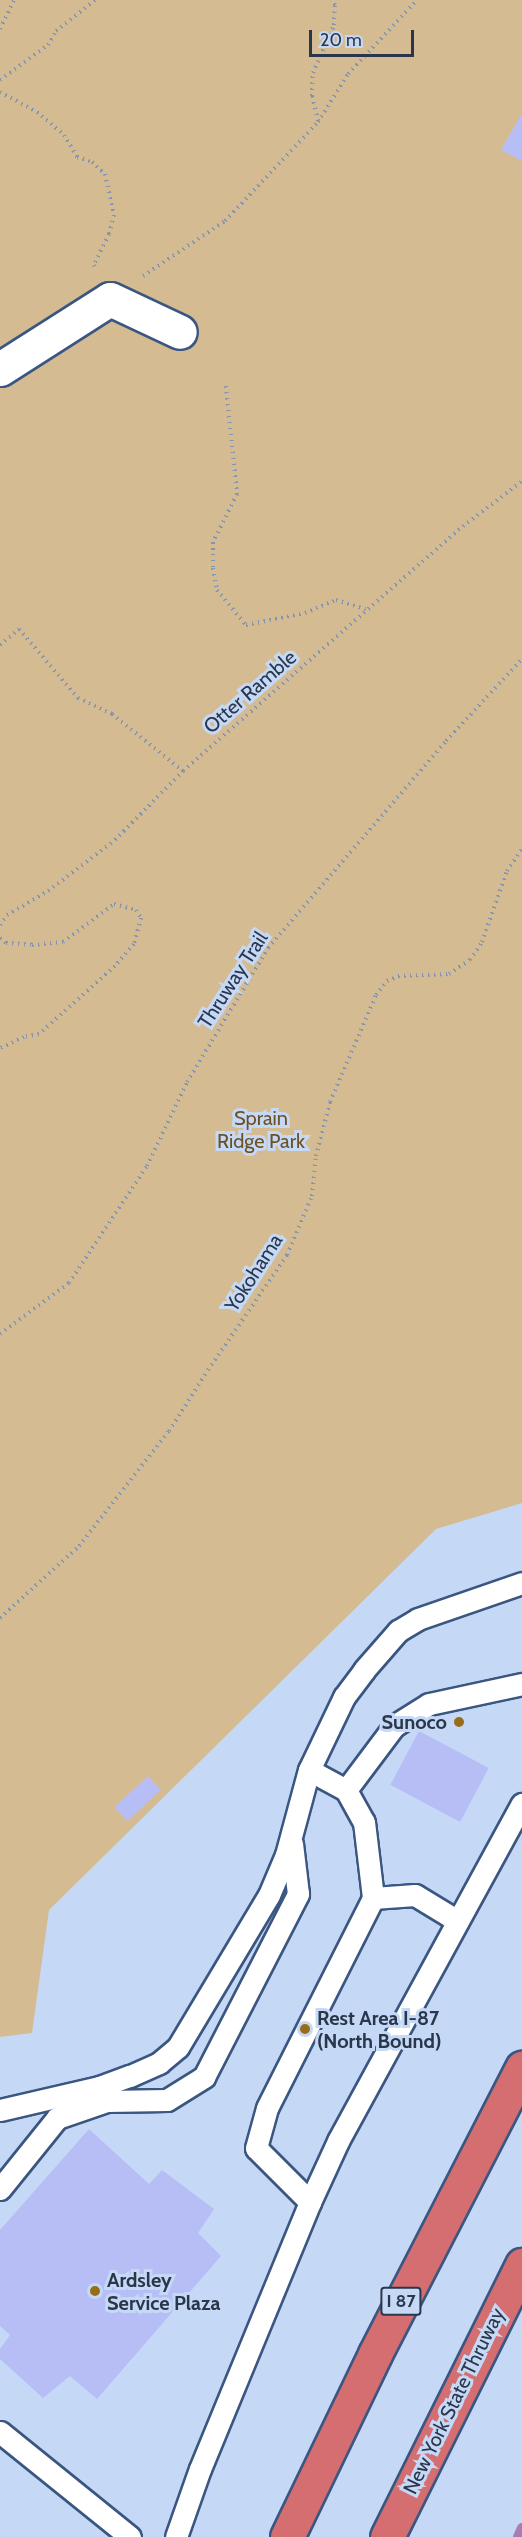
<!DOCTYPE html>
<html>
<head>
<meta charset="utf-8">
<style>
  body { margin:0 }
  #map { position:relative; width:522px; height:2537px; overflow:hidden; background:#c5d9f7; font-family:Cabin,sans-serif }
  div>[style] { position:absolute }
  .green>* { inset:0; background:#d5bb92 }
  .stream>* { height:10px; margin:-5px; padding:0 5px; transform-origin:5px; border-radius:5px; background:#a77db2 }
  .building>* { inset:0; background:#b7bdf5; transform-origin:0 0 }
  .path>* { height:4px; margin-top:-2px; transform-origin:0; background:repeating-linear-gradient(90deg,#8495af 0 1.5px,transparent 0 6px) }
  .roads { filter:drop-shadow(2px 0 #3a5681) drop-shadow(-2px 0 #3a5681) drop-shadow(0 2px #3a5681) drop-shadow(0 -2px #3a5681) }
  .lane>* { height:21px; margin:-10.5px; padding:0 10.5px; transform-origin:10.5px; border-radius:10.5px; background:#fff }
  .street>* { height:33px; margin:-16.5px; padding:0 16.5px; transform-origin:16.5px; border-radius:16.5px; background:#fff }
  .highway>* { height:33px; margin:-16.5px; padding:0 16.5px; transform-origin:16.5px; border-radius:16.5px; background:#d46e71 }
  .dots>* { width:16px; height:16px; translate:-50% -50%; box-sizing:border-box; border:3px solid #c5d9f7; border-radius:50% }
  span { translate:-50% -50%; white-space:nowrap; text-align:center; line-height:1.15; -webkit-text-stroke:6px #c5d9f7; paint-order:stroke }
  .shield-label span { padding:2px 4px; background:#c5d9f7; border:2px solid; border-radius:4px; -webkit-text-stroke-width:0 }
  .shield-label { font-size:18px; color:#2a374b; font-weight:700 }
  .street-label { font-size:20px; color:#2a374b }
  .park-label { font-size:20px; color:#6b5123 }
  .poi-label { font-size:20px; color:#2a374b; font-weight:700 }
  .right { translate:-100% -50%; text-align:right }
  .left { translate:0 -50%; text-align:left }
  .scale { position:absolute; left:309px; top:30px; width:105px; height:27px; box-sizing:border-box; border:3px solid #2a374b; border-top:0; padding-left:8px; font-size:18px; line-height:21px; white-space:nowrap; color:#2a374b; -webkit-text-stroke:4px #c5d9f7; paint-order:stroke }
</style>
</head>
<body>
<div id="map">
  <div class="green">
    <div style="clip-path:polygon(0 0,522px 0,522px 1503px,436px 1529px,49px 1910px,32px 2033px,0 2037px)"></div>
  </div>
  <div class="stream">
    <div style="left:518px;top:2537px;width:10px;rotate:-66deg"></div>
  </div>
  <div class="building">
    <div style="clip-path:polygon(522px 113px,522px 161px,501px 150px)"></div>
    <div style="left:419px;top:1731px;width:79px;height:61px;rotate:28deg"></div>
    <div style="left:148px;top:1776px;width:19px;height:46px;rotate:47deg"></div>
    <div style="clip-path:polygon(89px 2129px,149px 2184px,162px 2170px,214px 2209px,198px 2233px,221px 2256px,97px 2399px,70px 2376px,43px 2398px,0 2359px,0 2349px,10px 2335px,0 2326px,0 2230px)"></div>
  </div>
  <div class="path">
    <div style="left:0;top:29px;width:32px;rotate:-64deg"></div>
    <div style="left:0;top:80px;width:59px;rotate:-36.1deg"></div>
    <div style="left:48px;top:45px;width:16px;rotate:-60deg"></div>
    <div style="left:56px;top:31px;width:50px;rotate:-38.5deg"></div>
    <div style="left:0;top:92px;width:42px;rotate:28.4deg"></div>
    <div style="left:37px;top:112px;width:35px;rotate:40deg"></div>
    <div style="left:64px;top:135px;width:26px;rotate:59deg"></div>
    <div style="left:77px;top:157px;width:16px;rotate:18deg"></div>
    <div style="left:92px;top:162px;width:18px;rotate:43deg"></div>
    <div style="left:105px;top:174px;width:42px;rotate:77.6deg"></div>
    <div style="left:114px;top:215px;width:20px;rotate:105deg"></div>
    <div style="left:109px;top:234px;width:34px;rotate:116deg"></div>
    <div style="left:94px;top:265px;width:5px;rotate:68deg"></div>
    <div style="left:318px;top:121px;width:26px;rotate:-103deg"></div>
    <div style="left:312px;top:96px;width:23px;rotate:-88deg"></div>
    <div style="left:313px;top:73px;width:52px;rotate:-66.4deg"></div>
    <div style="left:334px;top:25px;width:20px;rotate:-87deg"></div>
    <div style="left:335px;top:5px;width:6px;rotate:-129deg"></div>
    <div style="left:143px;top:276px;width:99px;rotate:-33.9deg"></div>
    <div style="left:225px;top:221px;width:136px;rotate:-46.8deg"></div>
    <div style="left:318px;top:122px;width:57px;rotate:-58deg"></div>
    <div style="left:348px;top:74px;width:101px;rotate:-47deg"></div>
    <div style="left:226px;top:386px;width:109px;rotate:84.2deg"></div>
    <div style="left:237px;top:494px;width:54px;rotate:116.6deg"></div>
    <div style="left:213px;top:542px;width:26px;rotate:90deg"></div>
    <div style="left:213px;top:568px;width:22px;rotate:80deg"></div>
    <div style="left:217px;top:590px;width:45px;rotate:50.4deg"></div>
    <div style="left:246px;top:625px;width:60px;rotate:-11.5deg"></div>
    <div style="left:305px;top:613px;width:34px;rotate:-23deg"></div>
    <div style="left:336px;top:600px;width:31px;rotate:17deg"></div>
    <div style="left:0;top:645px;width:25px;rotate:-40deg"></div>
    <div style="left:19px;top:629px;width:91px;rotate:49.5deg"></div>
    <div style="left:78px;top:698px;width:38px;rotate:25deg"></div>
    <div style="left:112px;top:714px;width:91px;rotate:38.8deg"></div>
    <div style="left:0;top:925px;width:12px;rotate:-55deg"></div>
    <div style="left:7px;top:915px;width:48px;rotate:-30.3deg"></div>
    <div style="left:48px;top:891px;width:84px;rotate:-37.3deg"></div>
    <div style="left:115px;top:840px;width:97px;rotate:-45.4deg"></div>
    <div style="left:183px;top:771px;width:366px;rotate:-41.2deg"></div>
    <div style="left:458px;top:530px;width:81px;rotate:-37.4deg"></div>
    <div style="left:0;top:938px;width:8px;rotate:40deg"></div>
    <div style="left:6px;top:943px;width:26px;rotate:4deg"></div>
    <div style="left:32px;top:945px;width:31px;rotate:-6deg"></div>
    <div style="left:63px;top:942px;width:64px;rotate:-36.7deg"></div>
    <div style="left:114px;top:904px;width:23px;rotate:15deg"></div>
    <div style="left:136px;top:910px;width:9px;rotate:58deg"></div>
    <div style="left:141px;top:918px;width:27px;rotate:105deg"></div>
    <div style="left:134px;top:944px;width:29px;rotate:131deg"></div>
    <div style="left:115px;top:966px;width:102px;rotate:138.2deg"></div>
    <div style="left:39px;top:1034px;width:15px;rotate:169deg"></div>
    <div style="left:24px;top:1037px;width:26px;rotate:155deg"></div>
    <div style="left:0;top:1334px;width:86px;rotate:-36.5deg"></div>
    <div style="left:69px;top:1283px;width:141px;rotate:-56.3deg"></div>
    <div style="left:147px;top:1166px;width:93px;rotate:-64.5deg"></div>
    <div style="left:187px;top:1082px;width:157px;rotate:-58.8deg"></div>
    <div style="left:268px;top:948px;width:273px;rotate:-49.3deg"></div>
    <div style="left:446px;top:741px;width:112px;rotate:-47.2deg"></div>
    <div style="left:0;top:1618px;width:107px;rotate:-42.3deg"></div>
    <div style="left:79px;top:1546px;width:146px;rotate:-52deg"></div>
    <div style="left:169px;top:1431px;width:72px;rotate:-57.4deg"></div>
    <div style="left:208px;top:1370px;width:140px;rotate:-55.5deg"></div>
    <div style="left:287px;top:1255px;width:64px;rotate:-67deg"></div>
    <div style="left:312px;top:1196px;width:40px;rotate:-84.3deg"></div>
    <div style="left:316px;top:1156px;width:56px;rotate:-75.5deg"></div>
    <div style="left:330px;top:1102px;width:116px;rotate:-66.7deg"></div>
    <div style="left:376px;top:995px;width:18px;rotate:-52deg"></div>
    <div style="left:387px;top:981px;width:12px;rotate:-24deg"></div>
    <div style="left:398px;top:976px;width:51px;rotate:-2.2deg"></div>
    <div style="left:449px;top:974px;width:25px;rotate:-34deg"></div>
    <div style="left:470px;top:960px;width:22px;rotate:-56deg"></div>
    <div style="left:482px;top:942px;width:75px;rotate:-70.6deg"></div>
    <div style="left:507px;top:871px;width:27px;rotate:-56deg"></div>
  </div>
  <div class="roads">
    <div class="lane">
      <div style="left:309px;top:1770px;width:42px;rotate:28.4deg"></div>
      <div style="left:346px;top:1790px;width:37px;rotate:61deg"></div>
      <div style="left:364px;top:1822px;width:77px;rotate:83.2deg"></div>
      <div style="left:346px;top:1790px;width:80px;rotate:-53.1deg"></div>
      <div style="left:394px;top:1726px;width:41px;rotate:-32.2deg"></div>
      <div style="left:429px;top:1704px;width:95px;rotate:-12.1deg"></div>
      <div style="left:0;top:2110px;width:102px;rotate:-13.1deg"></div>
      <div style="left:99px;top:2087px;width:33px;rotate:-20deg"></div>
      <div style="left:130px;top:2076px;width:32px;rotate:-24deg"></div>
      <div style="left:159px;top:2063px;width:25px;rotate:-40deg"></div>
      <div style="left:178px;top:2047px;width:177px;rotate:-59.1deg"></div>
      <div style="left:269px;top:1895px;width:43px;rotate:-67deg"></div>
      <div style="left:286px;top:1855px;width:88px;rotate:-74.9deg"></div>
      <div style="left:309px;top:1770px;width:81px;rotate:-64.4deg"></div>
      <div style="left:344px;top:1697px;width:34px;rotate:-53deg"></div>
      <div style="left:364px;top:1670px;width:52px;rotate:-48.9deg"></div>
      <div style="left:398px;top:1631px;width:23px;rotate:-31deg"></div>
      <div style="left:418px;top:1619px;width:110px;rotate:-19.1deg"></div>
      <div style="left:0;top:2189px;width:91px;rotate:-51.2deg"></div>
      <div style="left:57px;top:2118px;width:53px;rotate:-18.8deg"></div>
      <div style="left:107px;top:2101px;width:60px;rotate:-1deg"></div>
      <div style="left:167px;top:2100px;width:44px;rotate:-31.9deg"></div>
      <div style="left:204px;top:2077px;width:206px;rotate:-62.8deg"></div>
      <div style="left:298px;top:1894px;width:50px;rotate:-96.8deg"></div>
      <div style="left:310px;top:2202px;width:76px;rotate:-135deg"></div>
      <div style="left:256px;top:2148px;width:41px;rotate:-74.6deg"></div>
      <div style="left:267px;top:2108px;width:235px;rotate:-63.2deg"></div>
      <div style="left:373px;top:1898px;width:42px;rotate:-4.1deg"></div>
      <div style="left:415px;top:1895px;width:50px;rotate:31.2deg"></div>
      <div style="left:0;top:2432px;width:167px;rotate:38.9deg"></div>
      <div style="left:176px;top:2537px;width:72px;rotate:-70.6deg"></div>
      <div style="left:200px;top:2469px;width:289px;rotate:-67.6deg"></div>
      <div style="left:310px;top:2202px;width:67px;rotate:-65.3deg"></div>
      <div style="left:338px;top:2141px;width:384px;rotate:-61.4deg"></div>
    </div>
    <div class="street">
      <div style="left:0;top:369px;width:130px;rotate:-32.5deg"></div>
      <div style="left:110px;top:299px;width:77px;rotate:25.2deg"></div>
    </div>
    <div class="highway">
      <div style="left:287px;top:2537px;width:203px;rotate:-64.3deg"></div>
      <div style="left:375px;top:2354px;width:322px;rotate:-62.8deg"></div>
      <div style="left:387px;top:2537px;width:304px;rotate:-63.6deg"></div>
    </div>
  </div>
  <div class="dots">
    <div style="left:459px;top:1722px;background:#976d1a"></div>
    <div style="left:305px;top:2029px;background:#976d1a"></div>
    <div style="left:95px;top:2291px;background:#976d1a"></div>
  </div>
  <div class="shield-label">
    <span style="left:401px;top:2301px">I 87</span>
  </div>
  <div class="street-label">
    <span style="left:250px;top:692px;rotate:-41deg">Otter Ramble</span>
    <span style="left:233px;top:980px;rotate:-57deg">Thruway Trail</span>
    <span style="left:254px;top:1273px;rotate:-57deg">Yokohama</span>
    <span style="left:454px;top:2401px;rotate:-64deg">New York State Thruway</span>
  </div>
  <div class="park-label">
    <span style="left:261px;top:1130px">Sprain<br>Ridge Park</span>
  </div>
  <div class="poi-label">
    <span class="right" style="left:447px;top:1722px">Sunoco</span>
    <span class="left" style="left:317px;top:2030px">Rest Area I-87<br>(North Bound)</span>
    <span class="left" style="left:107px;top:2292px">Ardsley<br>Service Plaza</span>
  </div>
  <div class="scale">20 m</div>
</div>
</body>
</html>
